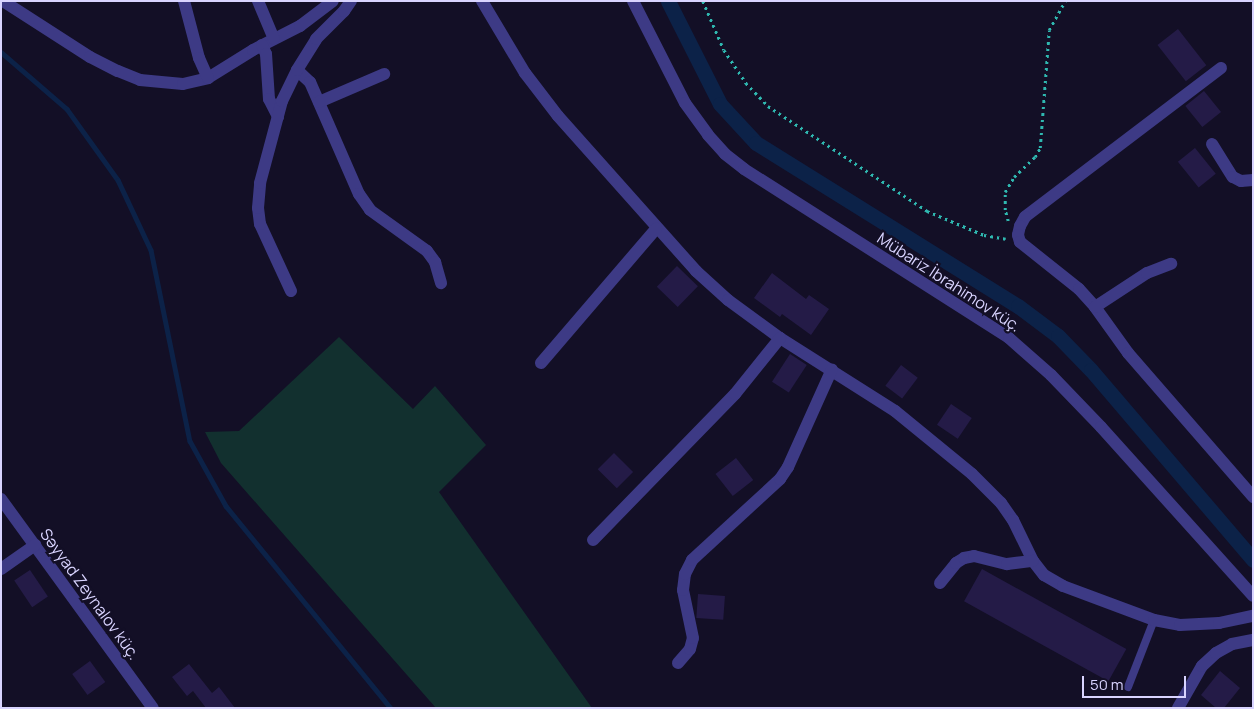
<!DOCTYPE html>
<html>
<head>
<meta charset="utf-8">
<style>
  body { margin:0 }
  #map { position:relative; width:1254px; height:709px; overflow:hidden; background:#130f26; font-family:Manrope,sans-serif }
  div>[style] { position:absolute }
  .green>* { inset:0; background:#12302f }
  .stream>* { height:4.5px; margin:-2.25px; padding:0 2.25px; transform-origin:2.25px; border-radius:2.25px; background:#0c2248 }
  .canal>* { height:15px; margin:-7.5px; padding:0 7.5px; transform-origin:7.5px; border-radius:7.5px; background:#0c2248 }
  .building>* { inset:0; background:#241b47; transform-origin:0 0 }
  .path>* { height:2.5px; margin-top:-1.25px; transform-origin:0; background:repeating-linear-gradient(90deg,#2fb8b0 0 2.5px,transparent 0 6.5px) }
  .service>* { height:8px; margin:-4px; padding:0 4px; transform-origin:4px; border-radius:4px; background:#3d3a85 }
  .minor>* { height:12px; margin:-6px; padding:0 6px; transform-origin:6px; border-radius:6px; background:#3d3a85 }
  span { translate:-50% -50%; white-space:nowrap; text-align:center; line-height:1.15; -webkit-text-stroke:4.5px #130f26; paint-order:stroke }
  .street-label { font-size:16px; color:#d9d4ff }
  .frame { position:absolute; inset:0; border:2px solid #d9d4ff; pointer-events:none }
  .scale { position:absolute; left:1082px; top:676px; width:104px; height:22px; box-sizing:border-box; border:2px solid #d9d4ff; border-top:0; padding-left:6px; font-size:15px; line-height:18px; white-space:nowrap; color:#d9d4ff; -webkit-text-stroke:4px #130f26; paint-order:stroke }
</style>
</head>
<body>
<div id="map">
  <div class="green">
    <div style="clip-path:polygon(339px 337px,413px 409px,435px 386px,486px 445px,439px 492px,592px 708px,436px 708px,221px 463px,205px 432px,239px 431px)"></div>
  </div>
  <div class="stream">
    <div style="left:1px;top:52px;width:87px;rotate:40.8deg"></div>
    <div style="left:67px;top:109px;width:87px;rotate:54.3deg"></div>
    <div style="left:118px;top:180px;width:77px;rotate:64.8deg"></div>
    <div style="left:151px;top:250px;width:195px;rotate:78.5deg"></div>
    <div style="left:190px;top:441px;width:74px;rotate:61deg"></div>
    <div style="left:226px;top:506px;width:261px;rotate:50.8deg"></div>
  </div>
  <div class="canal">
    <div style="left:668px;top:1px;width:115px;rotate:63.2deg"></div>
    <div style="left:720px;top:104px;width:53px;rotate:47.3deg"></div>
    <div style="left:756px;top:143px;width:309px;rotate:31.9deg"></div>
    <div style="left:1018px;top:306px;width:50px;rotate:36.9deg"></div>
    <div style="left:1058px;top:336px;width:47px;rotate:45.9deg"></div>
    <div style="left:1091px;top:370px;width:250px;rotate:49.5deg"></div>
  </div>
  <div class="building">
    <div style="left:1178px;top:29px;width:46px;height:26px;rotate:52deg"></div>
    <div style="left:1204px;top:91px;width:27px;height:24px;rotate:51deg"></div>
    <div style="left:1195px;top:148px;width:33px;height:22px;rotate:51deg"></div>
    <div style="left:677px;top:266px;width:29px;height:29px;rotate:44deg"></div>
    <div style="clip-path:polygon(772px 273px,806px 299px,809px 295px,829px 309px,811px 335px,782px 314px,780px 317px,754px 298px)"></div>
    <div style="left:790px;top:354px;width:20px;height:33px;rotate:33deg"></div>
    <div style="left:901px;top:365px;width:21px;height:26px;rotate:37deg"></div>
    <div style="left:951px;top:404px;width:25px;height:25px;rotate:34deg"></div>
    <div style="left:614px;top:453px;width:27px;height:23px;rotate:45deg"></div>
    <div style="left:736px;top:458px;width:28px;height:26px;rotate:52deg"></div>
    <div style="left:982px;top:569px;width:165px;height:37px;rotate:29deg"></div>
    <div style="left:30px;top:570px;width:32px;height:19px;rotate:56deg"></div>
    <div style="left:698px;top:594px;width:27px;height:24px;rotate:4deg"></div>
    <div style="left:90px;top:661px;width:26px;height:22px;rotate:54deg"></div>
    <div style="clip-path:polygon(189px 664px,212px 693px,219px 687px,235px 708px,206px 708px,193px 691px,187px 696px,172px 677px)"></div>
    <div style="clip-path:polygon(1220px 671px,1240px 688px,1224px 708px,1216px 708px,1201px 695px)"></div>
  </div>
  <div class="path">
    <div style="left:703px;top:1px;width:53px;rotate:66.8deg"></div>
    <div style="left:724px;top:50px;width:40px;rotate:56deg"></div>
    <div style="left:746px;top:83px;width:32px;rotate:46deg"></div>
    <div style="left:768px;top:106px;width:191px;rotate:33.4deg"></div>
    <div style="left:927px;top:211px;width:62px;rotate:22.8deg"></div>
    <div style="left:984px;top:235px;width:22px;rotate:10deg"></div>
    <div style="left:1008px;top:221px;width:11px;rotate:-105deg"></div>
    <div style="left:1005px;top:210px;width:18px;rotate:-90deg"></div>
    <div style="left:1005px;top:192px;width:17px;rotate:-59deg"></div>
    <div style="left:1014px;top:177px;width:29px;rotate:-44deg"></div>
    <div style="left:1035px;top:157px;width:10px;rotate:-61deg"></div>
    <div style="left:1040px;top:148px;width:118px;rotate:-85.6deg"></div>
    <div style="left:1049px;top:30px;width:33px;rotate:-61deg"></div>
  </div>
  <div class="service">
    <div style="left:1128px;top:687px;width:72px;rotate:-68.8deg"></div>
  </div>
  <div class="minor">
    <div style="left:3px;top:1px;width:103px;rotate:32.8deg"></div>
    <div style="left:90px;top:57px;width:31px;rotate:27deg"></div>
    <div style="left:118px;top:71px;width:24px;rotate:22deg"></div>
    <div style="left:140px;top:80px;width:43px;rotate:5.3deg"></div>
    <div style="left:183px;top:84px;width:26px;rotate:-13deg"></div>
    <div style="left:208px;top:78px;width:53px;rotate:-31.9deg"></div>
    <div style="left:253px;top:50px;width:53px;rotate:-27.1deg"></div>
    <div style="left:300px;top:26px;width:41px;rotate:-37.1deg"></div>
    <div style="left:184px;top:1px;width:59px;rotate:75.3deg"></div>
    <div style="left:199px;top:58px;width:22px;rotate:66deg"></div>
    <div style="left:258px;top:1px;width:41px;rotate:67.2deg"></div>
    <div style="left:482px;top:1px;width:84px;rotate:59.2deg"></div>
    <div style="left:525px;top:73px;width:54px;rotate:52.5deg"></div>
    <div style="left:558px;top:116px;width:208px;rotate:48.3deg"></div>
    <div style="left:696px;top:271px;width:43px;rotate:42.2deg"></div>
    <div style="left:728px;top:300px;width:64px;rotate:36.2deg"></div>
    <div style="left:780px;top:338px;width:136px;rotate:32.4deg"></div>
    <div style="left:895px;top:411px;width:99px;rotate:39.3deg"></div>
    <div style="left:972px;top:474px;width:41px;rotate:45deg"></div>
    <div style="left:1001px;top:503px;width:21px;rotate:55deg"></div>
    <div style="left:1013px;top:520px;width:46px;rotate:64deg"></div>
    <div style="left:1033px;top:561px;width:18px;rotate:52deg"></div>
    <div style="left:1044px;top:575px;width:22px;rotate:30deg"></div>
    <div style="left:1063px;top:586px;width:97px;rotate:20.5deg"></div>
    <div style="left:1154px;top:620px;width:26px;rotate:11deg"></div>
    <div style="left:1180px;top:625px;width:39px;rotate:-3deg"></div>
    <div style="left:1219px;top:623px;width:35px;rotate:-12deg"></div>
    <div style="left:633px;top:1px;width:114px;rotate:63deg"></div>
    <div style="left:685px;top:103px;width:39px;rotate:54deg"></div>
    <div style="left:708px;top:135px;width:25px;rotate:48deg"></div>
    <div style="left:725px;top:154px;width:24px;rotate:38deg"></div>
    <div style="left:744px;top:169px;width:314px;rotate:32.5deg"></div>
    <div style="left:1009px;top:338px;width:56px;rotate:41.4deg"></div>
    <div style="left:1051px;top:375px;width:72px;rotate:46.1deg"></div>
    <div style="left:1101px;top:427px;width:227px;rotate:48deg"></div>
    <div style="left:262px;top:45px;width:10px;rotate:66deg"></div>
    <div style="left:266px;top:54px;width:45px;rotate:86.2deg"></div>
    <div style="left:269px;top:99px;width:20px;rotate:63deg"></div>
    <div style="left:1221px;top:68px;width:246px;rotate:142.8deg"></div>
    <div style="left:1025px;top:217px;width:10px;rotate:119deg"></div>
    <div style="left:1020px;top:226px;width:9px;rotate:103deg"></div>
    <div style="left:1018px;top:235px;width:7px;rotate:74deg"></div>
    <div style="left:1020px;top:242px;width:75px;rotate:38.5deg"></div>
    <div style="left:1079px;top:289px;width:24px;rotate:48deg"></div>
    <div style="left:1095px;top:307px;width:57px;rotate:54.3deg"></div>
    <div style="left:1128px;top:353px;width:191px;rotate:49deg"></div>
    <div style="left:297px;top:70px;width:18px;rotate:43deg"></div>
    <div style="left:310px;top:82px;width:122px;rotate:66.4deg"></div>
    <div style="left:359px;top:194px;width:19px;rotate:55deg"></div>
    <div style="left:370px;top:210px;width:70px;rotate:35.7deg"></div>
    <div style="left:427px;top:251px;width:14px;rotate:54deg"></div>
    <div style="left:435px;top:262px;width:22px;rotate:74deg"></div>
    <div style="left:319px;top:102px;width:71px;rotate:-23.3deg"></div>
    <div style="left:1212px;top:144px;width:39px;rotate:58deg"></div>
    <div style="left:1233px;top:177px;width:9px;rotate:27deg"></div>
    <div style="left:1241px;top:181px;width:12px;rotate:-5deg"></div>
    <div style="left:291px;top:291px;width:74px;rotate:-114.8deg"></div>
    <div style="left:260px;top:224px;width:16px;rotate:-97deg"></div>
    <div style="left:258px;top:208px;width:25px;rotate:-85deg"></div>
    <div style="left:260px;top:183px;width:85px;rotate:-75deg"></div>
    <div style="left:282px;top:101px;width:34px;rotate:-64deg"></div>
    <div style="left:297px;top:70px;width:36px;rotate:-58deg"></div>
    <div style="left:316px;top:39px;width:40px;rotate:-45deg"></div>
    <div style="left:344px;top:11px;width:12px;rotate:-55deg"></div>
    <div style="left:1095px;top:307px;width:62px;rotate:-33.2deg"></div>
    <div style="left:1147px;top:273px;width:26px;rotate:-21deg"></div>
    <div style="left:541px;top:363px;width:177px;rotate:-49.4deg"></div>
    <div style="left:1px;top:499px;width:258px;rotate:54deg"></div>
    <div style="left:593px;top:540px;width:204px;rotate:-45.8deg"></div>
    <div style="left:735px;top:394px;width:72px;rotate:-51.2deg"></div>
    <div style="left:1px;top:569px;width:42px;rotate:-35.2deg"></div>
    <div style="left:940px;top:583px;width:26px;rotate:-51deg"></div>
    <div style="left:956px;top:563px;width:9px;rotate:-32deg"></div>
    <div style="left:964px;top:558px;width:10px;rotate:-11deg"></div>
    <div style="left:974px;top:556px;width:34px;rotate:14deg"></div>
    <div style="left:1007px;top:564px;width:26px;rotate:-7deg"></div>
    <div style="left:678px;top:663px;width:18px;rotate:-49deg"></div>
    <div style="left:690px;top:649px;width:11px;rotate:-75deg"></div>
    <div style="left:693px;top:638px;width:49px;rotate:-101.8deg"></div>
    <div style="left:683px;top:590px;width:16px;rotate:-83deg"></div>
    <div style="left:685px;top:574px;width:16px;rotate:-63deg"></div>
    <div style="left:692px;top:560px;width:120px;rotate:-42.6deg"></div>
    <div style="left:780px;top:479px;width:14px;rotate:-56deg"></div>
    <div style="left:788px;top:467px;width:107px;rotate:-65.8deg"></div>
    <div style="left:1178px;top:708px;width:48px;rotate:-60.3deg"></div>
    <div style="left:1202px;top:666px;width:19px;rotate:-43deg"></div>
    <div style="left:1216px;top:653px;width:18px;rotate:-29deg"></div>
    <div style="left:1232px;top:644px;width:21px;rotate:-11deg"></div>
  </div>
  <div class="street-label">
    <span style="left:949px;top:282px;rotate:33deg">Mübariz İbrahimov küç.</span>
    <span style="left:90px;top:594px;rotate:54deg">Səyyad Zeynalov küç.</span>
  </div>
  <div class="frame"></div>
  <div class="scale">50 m</div>
</div>
</body>
</html>
